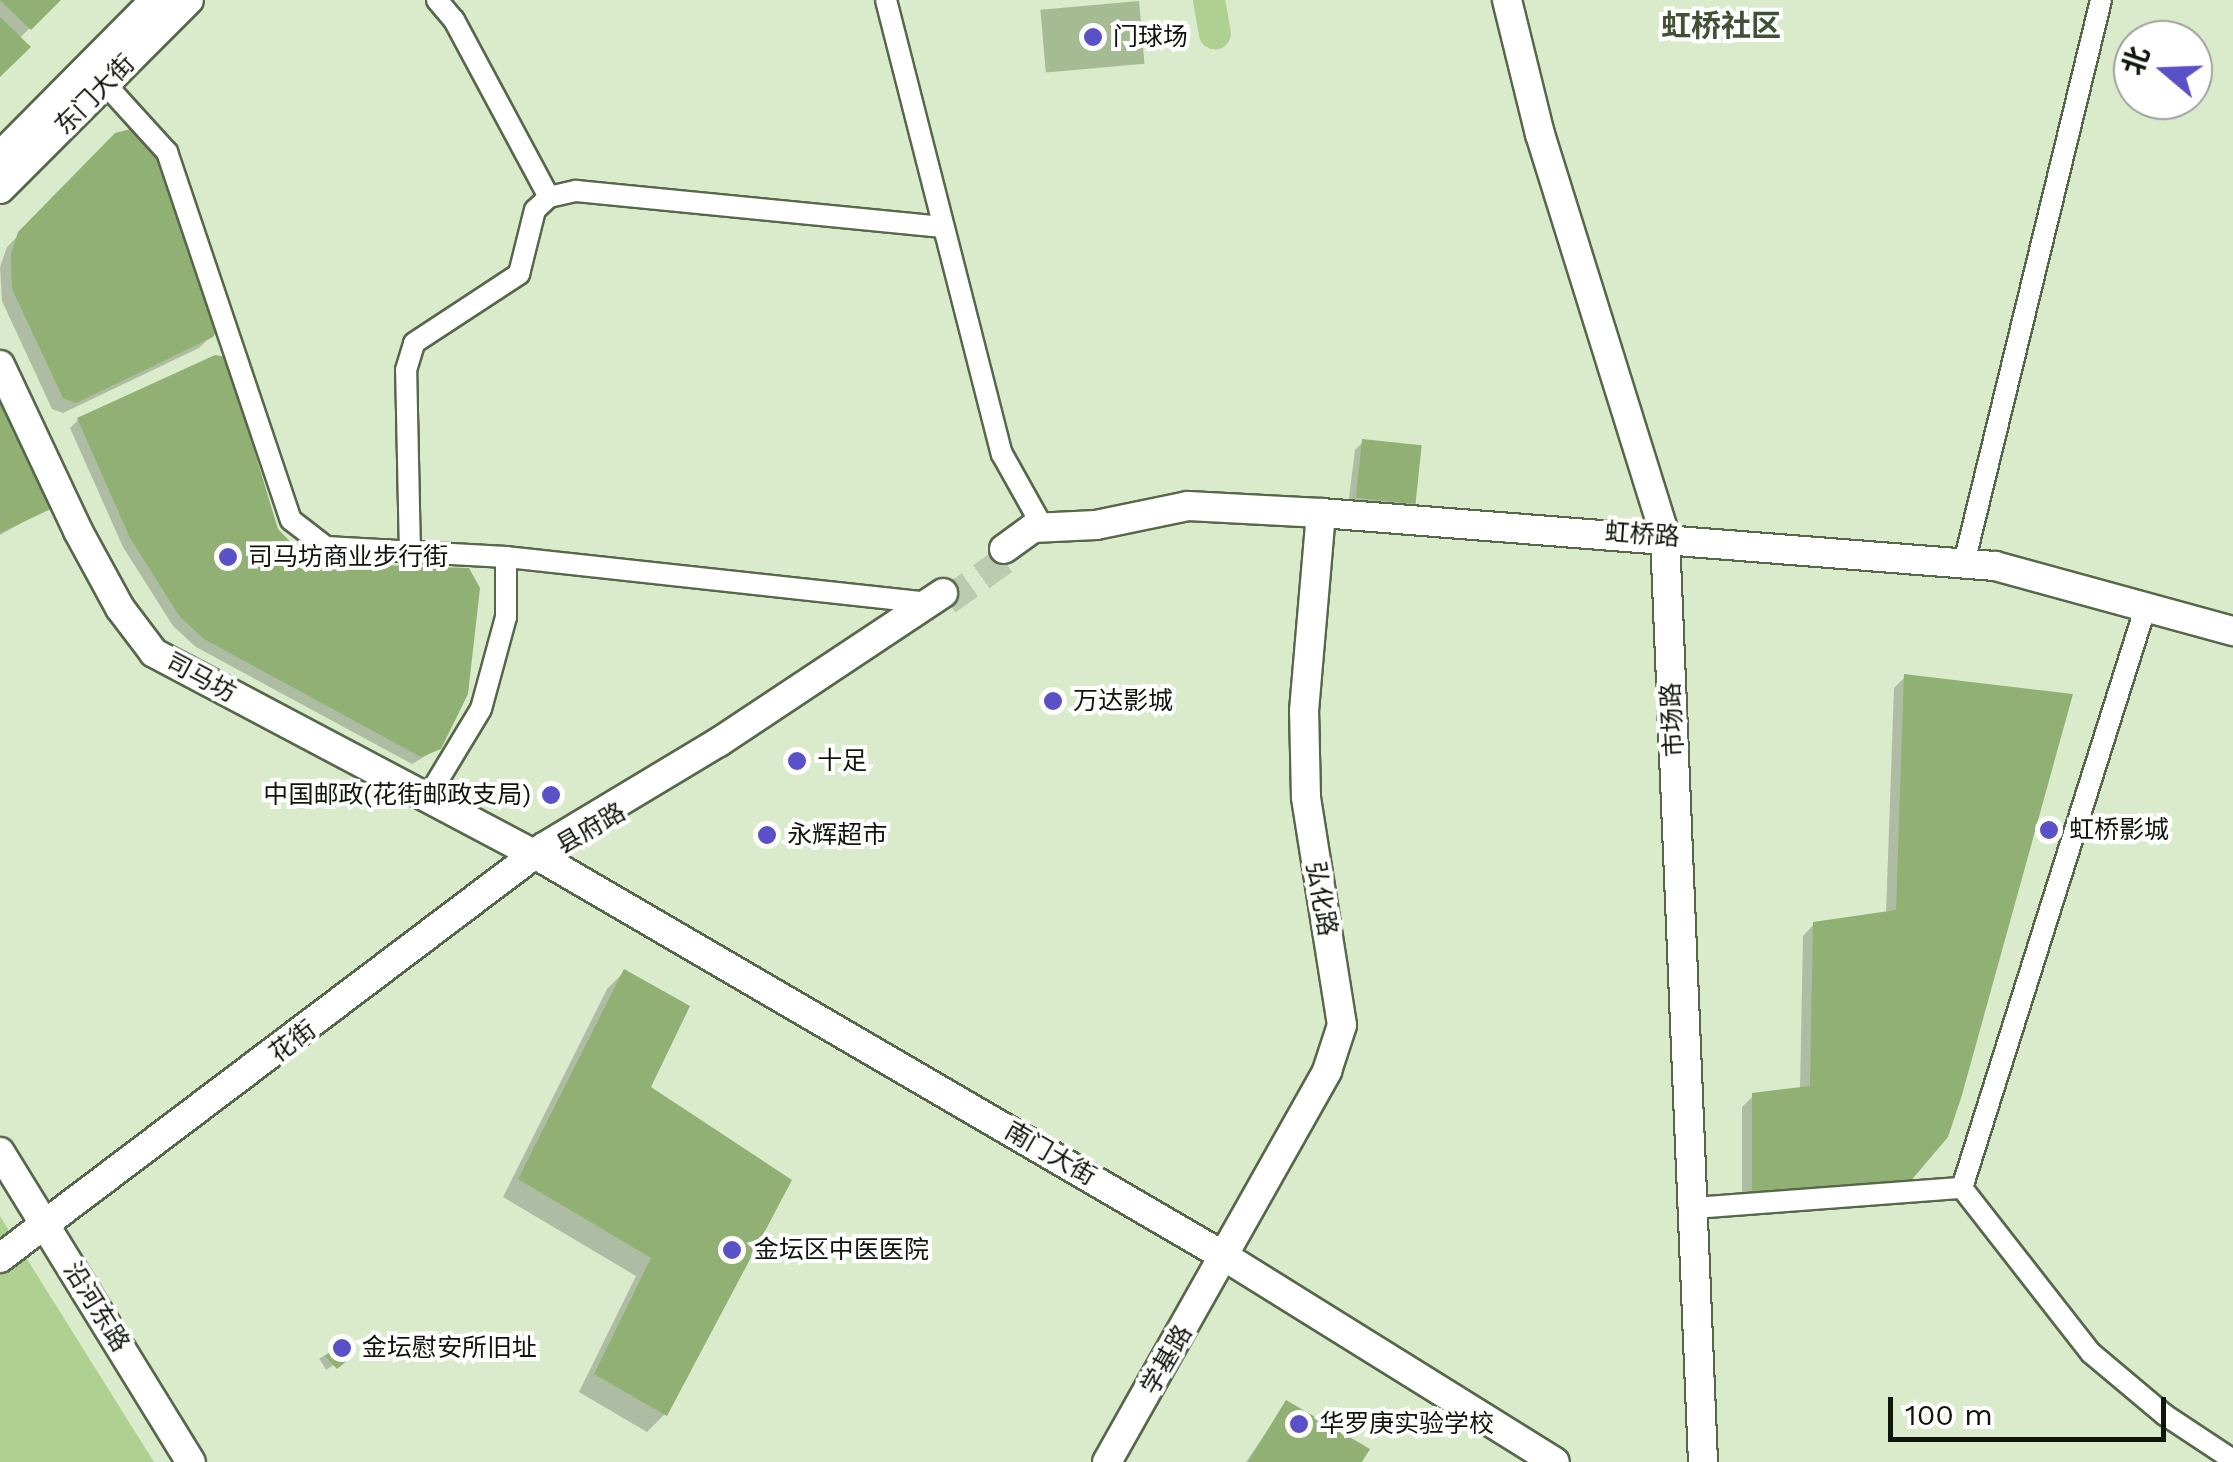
<!DOCTYPE html>
<html>
<head>
<meta charset="utf-8">
<style>
  body { margin:0 }
  #map { position:relative; width:2233px; height:1462px; overflow:hidden; background:#d9ebcb; font-family:"Work Sans","Noto Sans SC",sans-serif }
  div>[style] { position:absolute }
  .green>* { inset:0; background:#a5bb93; transform-origin:0 0 }
  .water>* { inset:0; background:#aed191 }
  .shadow>* { inset:0; background:#0003; transform-origin:0 0 }
  .river>* { height:32px; margin:-16px; padding:0 16px; transform-origin:16px; border-radius:16px; background:#aed191 }
  .building>* { inset:0; background:#90b173; transform-origin:0 0 }
  .secondary-tunnel>* { height:28px; margin-top:-14px; transform-origin:0; background:repeating-linear-gradient(90deg,#bbcbae 0 28px,transparent 0 42px) }
  .roads { filter:drop-shadow(2px 0 #57674b) drop-shadow(-2px 0 #57674b) drop-shadow(0 2px #57674b) drop-shadow(0 -2px #57674b) }
  .street>* { height:20px; margin:-10px; padding:0 10px; transform-origin:10px; border-radius:10px; background:#fff }
  .secondary>* { height:28px; margin:-14px; padding:0 14px; transform-origin:14px; border-radius:14px; background:#fff }
  .dots>* { width:28px; height:28px; translate:-50% -50%; box-sizing:border-box; border:5px solid #fff; border-radius:50% }
  span { translate:-50% -50%; white-space:nowrap; text-align:center; line-height:1.15; -webkit-text-stroke:8px #fff; paint-order:stroke }
  .poi-label { font-size:25px; color:#0f150a }
  .left { translate:0 -50%; text-align:left }
  .right { translate:-100% -50%; text-align:right }
  .street-label { font-size:25px; color:#0f150a }
  .quarter-label { font-size:30px; color:#425036; font-weight:700 }
  .north { position:absolute; left:2113px; top:20px; width:100px; height:100px; box-sizing:border-box; background:#fff; border:2px solid #9fa19d; border-radius:50%; rotate:289deg; font-size:28px; font-weight:700; line-height:40px; text-align:center; color:#0f150a }
  .north::after { content:''; display:block; margin:auto; width:35px; height:45px; background:#5a50c8; clip-path:polygon(50% 0,100% 100%,50% 72%,0 100%) }
  .scale { position:absolute; left:1888px; top:1397px; width:278px; height:45px; box-sizing:border-box; border:5px solid #0f150a; border-top:0; padding-left:12px; font-size:30px; line-height:35px; white-space:nowrap; color:#0f150a; -webkit-text-stroke:8px #fff; paint-order:stroke }
</style>
</head>
<body>
<div id="map">
  <div class="green">
    <div style="left:1139px;top:1px;width:63px;height:99px;rotate:85deg"></div>
  </div>
  <div class="water">
    <div style="clip-path:polygon(0 1216px,154px 1462px,0 1462px)"></div>
  </div>
  <div class="shadow">
    <div style="clip-path:polygon(0 0,57px 0,19px 39px,0 74px)"></div>
    <div style="clip-path:polygon(116px 136px,211px 336px,199px 348px,63px 413px,52px 409px,2px 301px,0 267px,7px 247px)"></div>
    <div style="clip-path:polygon(0 403px,50px 507px,0 535px)"></div>
    <div style="clip-path:polygon(78px 420px,326px 565px,439px 748px,412px 764px,196px 647px,173px 626px,123px 547px,70px 428px)"></div>
    <div style="clip-path:polygon(1363px 442px,1414px 501px,1406px 509px,1348px 506px,1355px 450px)"></div>
    <div style="clip-path:polygon(1905px 677px,2070px 696px,1842px 1203px,1742px 1205px,1742px 1107px,1753px 1096px,1800px 1090px,1803px 936px,1814px 924px,1886px 914px,1894px 688px)"></div>
    <div style="clip-path:polygon(624px 972px,648px 1088px,665px 1414px,647px 1432px,579px 1392px,636px 1276px,503px 1197px,607px 989px)"></div>
    <div style="left:343px;top:1344px;width:13px;height:28px;rotate:58deg"></div>
    <div style="clip-path:polygon(1286px 1403px,1359px 1462px,1246px 1462px)"></div>
  </div>
  <div class="river">
    <div style="left:1209px;top:0;width:34px;rotate:80deg"></div>
  </div>
  <div class="building">
    <div style="clip-path:polygon(0 0,61px 0,31px 30px)"></div>
    <div style="clip-path:polygon(0 17px,31px 47px,0 77px)"></div>
    <div style="clip-path:polygon(135px 128px,155px 146px,220px 324px,213px 337px,76px 403px,63px 398px,12px 289px,11px 254px,18px 232px,115px 133px)"></div>
    <div style="clip-path:polygon(215px 355px,226px 357px,278px 529px,300px 552px,327px 563px,469px 568px,480px 588px,468px 694px,441px 749px,421px 757px,204px 639px,180px 617px,130px 538px,77px 418px)"></div>
    <div style="clip-path:polygon(0 397px,53px 508px,0 533px)"></div>
    <div style="left:1362px;top:439px;width:60px;height:59px;rotate:6deg"></div>
    <div style="clip-path:polygon(1904px 674px,2073px 694px,1962px 1095px,1948px 1137px,1909px 1183px,1752px 1195px,1752px 1093px,1810px 1086px,1813px 922px,1896px 910px)"></div>
    <div style="clip-path:polygon(624px 969px,690px 1006px,651px 1087px,792px 1180px,667px 1416px,594px 1374px,651px 1258px,518px 1179px)"></div>
    <div style="clip-path:polygon(344px 1341px,353px 1356px,337px 1369px,325px 1356px)"></div>
    <div style="clip-path:polygon(1286px 1400px,1370px 1449px,1362px 1462px,1248px 1462px)"></div>
  </div>
  <div class="secondary-tunnel">
    <div style="left:947px;top:601px;width:76px;rotate:-35.4deg"></div>
  </div>
  <div class="roads">
    <div class="street">
      <div style="left:437px;top:0;width:26px;rotate:50deg"></div>
      <div style="left:454px;top:20px;width:201px;rotate:61.8deg"></div>
      <div style="left:886px;top:0;width:469px;rotate:75.7deg"></div>
      <div style="left:1002px;top:454px;width:86px;rotate:60.8deg"></div>
      <div style="left:106px;top:85px;width:91px;rotate:47.7deg"></div>
      <div style="left:167px;top:152px;width:388px;rotate:71.4deg"></div>
      <div style="left:291px;top:520px;width:44px;rotate:37.6deg"></div>
      <div style="left:326px;top:547px;width:180px;rotate:3.2deg"></div>
      <div style="left:506px;top:557px;width:60px;rotate:90deg"></div>
      <div style="left:506px;top:617px;width:95px;rotate:105.2deg"></div>
      <div style="left:481px;top:709px;width:104px;rotate:121.2deg"></div>
      <div style="left:410px;top:555px;width:185px;rotate:-91.2deg"></div>
      <div style="left:406px;top:370px;width:28px;rotate:-73deg"></div>
      <div style="left:414px;top:343px;width:126px;rotate:-33.3deg"></div>
      <div style="left:519px;top:274px;width:66px;rotate:-76deg"></div>
      <div style="left:535px;top:210px;width:19px;rotate:-43deg"></div>
      <div style="left:549px;top:197px;width:28px;rotate:-13deg"></div>
      <div style="left:576px;top:191px;width:366px;rotate:5.6deg"></div>
      <div style="left:506px;top:557px;width:425px;rotate:6.2deg"></div>
      <div style="left:1964px;top:563px;width:579px;rotate:-76.32deg"></div>
      <div style="left:1962px;top:1188px;width:610px;rotate:-72.46deg"></div>
      <div style="left:1694px;top:1208px;width:269px;rotate:-4.3deg"></div>
      <div style="left:1962px;top:1188px;width:209px;rotate:52deg"></div>
      <div style="left:2091px;top:1353px;width:97px;rotate:40deg"></div>
      <div style="left:2165px;top:1415px;width:82px;rotate:33.5deg"></div>
    </div>
    <div class="secondary">
      <div style="left:1507px;top:0;width:138px;rotate:76.2deg"></div>
      <div style="left:1540px;top:134px;width:421px;rotate:72.7deg"></div>
      <div style="left:1665px;top:536px;width:927px;rotate:87.65deg"></div>
      <div style="left:0;top:156px;width:220px;rotate:-45.2deg"></div>
      <div style="left:0;top:189px;width:267px;rotate:-45deg"></div>
      <div style="left:0;top:365px;width:183px;rotate:64.8deg"></div>
      <div style="left:78px;top:531px;width:88px;rotate:61.4deg"></div>
      <div style="left:120px;top:608px;width:56px;rotate:52.9deg"></div>
      <div style="left:154px;top:653px;width:434px;rotate:27.9deg"></div>
      <div style="left:538px;top:856px;width:798px;rotate:30.26deg"></div>
      <div style="left:1227px;top:1258px;width:386px;rotate:31.9deg"></div>
      <div style="left:1004px;top:549px;width:36px;rotate:-36deg"></div>
      <div style="left:1033px;top:528px;width:63px;rotate:-2.7deg"></div>
      <div style="left:1096px;top:525px;width:94px;rotate:-11.7deg"></div>
      <div style="left:1188px;top:506px;width:133px;rotate:3deg"></div>
      <div style="left:1321px;top:513px;width:676px;rotate:4.5deg"></div>
      <div style="left:1995px;top:566px;width:247px;rotate:15.3deg"></div>
      <div style="left:0;top:1152px;width:364px;rotate:58.4deg"></div>
      <div style="left:0;top:1258px;width:682px;rotate:-37.07deg"></div>
      <div style="left:544px;top:847px;width:204px;rotate:-31deg"></div>
      <div style="left:719px;top:742px;width:269px;rotate:-33.6deg"></div>
      <div style="left:1107px;top:1462px;width:449px;rotate:-60.6deg"></div>
      <div style="left:1327px;top:1071px;width:48px;rotate:-71.9deg"></div>
      <div style="left:1342px;top:1025px;width:231px;rotate:-99deg"></div>
      <div style="left:1306px;top:797px;width:86px;rotate:-91.3deg"></div>
      <div style="left:1304px;top:711px;width:199px;rotate:-85.1deg"></div>
    </div>
  </div>
  <div class="dots">
    <div style="left:1093px;top:37px;background:#5a50c8"></div>
    <div style="left:228px;top:557px;background:#5a50c8"></div>
    <div style="left:1053px;top:701px;background:#5a50c8"></div>
    <div style="left:797px;top:761px;background:#5a50c8"></div>
    <div style="left:551px;top:795px;background:#5a50c8"></div>
    <div style="left:2049px;top:830px;background:#5a50c8"></div>
    <div style="left:767px;top:835px;background:#5a50c8"></div>
    <div style="left:732px;top:1250px;background:#5a50c8"></div>
    <div style="left:342px;top:1348px;background:#5a50c8"></div>
    <div style="left:1299px;top:1424px;background:#5a50c8"></div>
  </div>
  <div class="poi-label">
    <span class="left" style="left:1113px;top:37px">门球场</span>
    <span class="left" style="left:248px;top:557px">司马坊商业步行街</span>
    <span class="left" style="left:1073px;top:701px">万达影城</span>
    <span class="left" style="left:817px;top:761px">十足</span>
    <span class="right" style="left:531px;top:795px">中国邮政(花街邮政支局)</span>
    <span class="left" style="left:2069px;top:830px">虹桥影城</span>
    <span class="left" style="left:787px;top:835px">永辉超市</span>
    <span class="left" style="left:754px;top:1250px">金坛区中医医院</span>
    <span class="left" style="left:362px;top:1348px">金坛慰安所旧址</span>
    <span class="left" style="left:1319px;top:1424px">华罗庚实验学校</span>
  </div>
  <div class="street-label">
    <span style="left:95px;top:95px;rotate:-45deg">东门大街</span>
    <span style="left:1642px;top:535px;rotate:4deg">虹桥路</span>
    <span style="left:201px;top:678px;rotate:28deg">司马坊</span>
    <span style="left:1673px;top:720px;rotate:-93deg">市场路</span>
    <span style="left:591px;top:829px;rotate:-30deg">县府路</span>
    <span style="left:1321px;top:899px;rotate:80deg">弘化路</span>
    <span style="left:293px;top:1042px;rotate:-37deg">花街</span>
    <span style="left:1050px;top:1154px;rotate:30deg">南门大街</span>
    <span style="left:96px;top:1307px;rotate:58deg">沿河东路</span>
    <span style="left:1167px;top:1360px;rotate:-60deg">学基路</span>
  </div>
  <div class="quarter-label">
    <span style="left:1721px;top:26px">虹桥社区</span>
  </div>
  <div class="north">北</div>
  <div class="scale">100 m</div>
</div>
</body>
</html>
